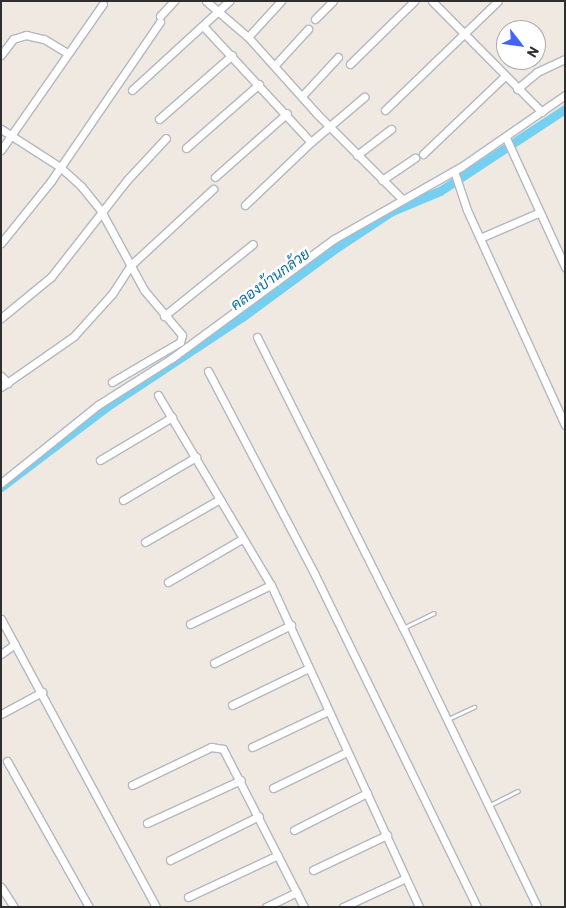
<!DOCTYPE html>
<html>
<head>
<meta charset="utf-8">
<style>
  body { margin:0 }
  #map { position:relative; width:566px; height:908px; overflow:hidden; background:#efe9e1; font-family:Barlow,Sarabun,sans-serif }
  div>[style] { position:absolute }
  .canal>* { height:9px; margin:-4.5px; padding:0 4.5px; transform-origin:4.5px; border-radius:4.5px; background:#75cff0 }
  .roads { filter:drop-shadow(1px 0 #b4b7c1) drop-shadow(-1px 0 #b4b7c1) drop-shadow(0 1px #b4b7c1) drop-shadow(0 -1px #b4b7c1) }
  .service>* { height:3px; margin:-1.5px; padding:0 1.5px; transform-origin:1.5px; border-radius:1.5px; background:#fff }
  .minor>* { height:7px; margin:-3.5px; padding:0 3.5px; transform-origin:3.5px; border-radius:3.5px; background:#fff }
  span { translate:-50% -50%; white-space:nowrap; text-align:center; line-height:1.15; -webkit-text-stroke:5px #fff; paint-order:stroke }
  .water-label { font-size:15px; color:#0d6fa3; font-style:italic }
  .frame { position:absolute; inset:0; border:2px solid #2e2e2e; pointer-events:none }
  .north { position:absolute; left:496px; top:20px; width:50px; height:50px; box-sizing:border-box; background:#fff; border:1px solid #ababab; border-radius:50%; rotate:120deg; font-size:14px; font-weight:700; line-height:20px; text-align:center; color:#2e2e2e }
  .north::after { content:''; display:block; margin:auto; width:18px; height:22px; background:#4264fb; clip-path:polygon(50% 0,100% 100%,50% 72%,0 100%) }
</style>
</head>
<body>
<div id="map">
  <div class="canal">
    <div style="left:1px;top:487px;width:136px;rotate:-37.2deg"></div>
    <div style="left:109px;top:405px;width:159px;rotate:-33.5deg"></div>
    <div style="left:242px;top:317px;width:117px;rotate:-36.3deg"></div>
    <div style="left:336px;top:248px;width:67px;rotate:-33.5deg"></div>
    <div style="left:392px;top:211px;width:52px;rotate:-22.6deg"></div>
    <div style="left:440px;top:191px;width:149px;rotate:-33.3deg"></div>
  </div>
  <div class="roads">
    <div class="service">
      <div style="left:403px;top:628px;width:34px;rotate:-26deg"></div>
      <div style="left:448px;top:719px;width:29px;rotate:-25deg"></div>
      <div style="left:490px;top:805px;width:31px;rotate:-27deg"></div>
    </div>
    <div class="minor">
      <div style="left:206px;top:1px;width:55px;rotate:40.6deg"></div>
      <div style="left:248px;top:37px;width:103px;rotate:48.1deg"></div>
      <div style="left:317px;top:114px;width:120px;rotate:45deg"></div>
      <div style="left:432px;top:1px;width:156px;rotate:45.3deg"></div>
      <div style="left:160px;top:16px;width:21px;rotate:-47deg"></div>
      <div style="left:315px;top:19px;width:25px;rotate:-45deg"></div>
      <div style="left:204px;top:27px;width:157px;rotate:47.1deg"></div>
      <div style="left:311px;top:142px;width:70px;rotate:-40.3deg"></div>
      <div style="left:248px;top:37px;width:49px;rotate:-47.5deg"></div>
      <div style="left:1px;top:55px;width:20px;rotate:-53deg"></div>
      <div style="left:13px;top:39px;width:14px;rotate:-17deg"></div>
      <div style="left:26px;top:35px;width:18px;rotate:13deg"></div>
      <div style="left:44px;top:39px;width:27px;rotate:31deg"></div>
      <div style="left:350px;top:64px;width:90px;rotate:-44.5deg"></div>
      <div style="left:275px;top:65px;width:49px;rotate:-47.5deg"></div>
      <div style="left:517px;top:89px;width:26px;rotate:-40deg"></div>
      <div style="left:537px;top:72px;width:31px;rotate:-25deg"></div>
      <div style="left:132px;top:90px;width:132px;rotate:-42.5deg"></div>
      <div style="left:302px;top:96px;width:53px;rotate:-47.3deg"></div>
      <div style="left:385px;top:110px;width:157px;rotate:-44deg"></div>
      <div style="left:159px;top:119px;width:97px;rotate:-41.2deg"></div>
      <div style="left:1px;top:129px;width:70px;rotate:32.8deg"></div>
      <div style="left:60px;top:167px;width:28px;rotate:42deg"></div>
      <div style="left:81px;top:186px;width:32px;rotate:51deg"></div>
      <div style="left:101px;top:211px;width:90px;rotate:61.4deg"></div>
      <div style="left:144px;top:290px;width:59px;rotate:49.8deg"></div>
      <div style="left:182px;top:335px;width:7px;rotate:106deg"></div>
      <div style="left:180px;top:342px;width:79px;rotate:149.5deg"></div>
      <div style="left:506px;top:138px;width:142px;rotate:65.4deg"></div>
      <div style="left:186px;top:148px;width:97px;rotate:-41.2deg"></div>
      <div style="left:1px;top:150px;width:178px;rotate:-55.1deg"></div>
      <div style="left:423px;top:154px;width:113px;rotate:-43.6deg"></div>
      <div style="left:357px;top:155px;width:43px;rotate:-37.4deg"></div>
      <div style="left:454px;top:171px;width:41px;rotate:71.6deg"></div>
      <div style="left:467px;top:210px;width:236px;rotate:65.5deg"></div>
      <div style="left:215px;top:177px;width:96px;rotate:-41.6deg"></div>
      <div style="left:382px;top:180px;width:40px;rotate:-34deg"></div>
      <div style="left:245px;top:205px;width:91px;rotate:-43.7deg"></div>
      <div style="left:480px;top:238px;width:65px;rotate:-23.4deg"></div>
      <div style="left:1px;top:243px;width:80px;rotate:-51.1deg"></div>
      <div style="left:51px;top:181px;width:193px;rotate:-55.6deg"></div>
      <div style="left:164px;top:316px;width:114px;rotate:-39deg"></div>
      <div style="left:1px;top:318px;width:65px;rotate:-39.4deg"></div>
      <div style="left:51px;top:277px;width:123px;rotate:-51.9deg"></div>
      <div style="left:127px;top:180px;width:57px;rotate:-47.1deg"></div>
      <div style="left:257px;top:337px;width:326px;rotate:63.4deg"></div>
      <div style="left:403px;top:628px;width:310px;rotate:64.3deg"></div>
      <div style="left:208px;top:371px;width:230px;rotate:62.3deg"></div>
      <div style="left:315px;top:575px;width:369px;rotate:64deg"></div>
      <div style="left:1px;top:376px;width:10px;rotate:45deg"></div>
      <div style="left:1px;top:387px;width:89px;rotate:-34.9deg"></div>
      <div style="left:74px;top:336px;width:57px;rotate:-47.9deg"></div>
      <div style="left:112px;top:294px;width:35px;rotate:-57deg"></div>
      <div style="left:131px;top:265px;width:112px;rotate:-42.8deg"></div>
      <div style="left:158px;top:395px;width:221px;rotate:59.3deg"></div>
      <div style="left:271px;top:585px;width:354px;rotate:65.3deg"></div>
      <div style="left:100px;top:460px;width:84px;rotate:-30.8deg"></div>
      <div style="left:1px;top:483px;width:124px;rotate:-38.8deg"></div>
      <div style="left:98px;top:405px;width:88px;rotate:-32.4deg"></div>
      <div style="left:172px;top:358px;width:201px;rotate:-36.3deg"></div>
      <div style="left:334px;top:239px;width:146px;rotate:-29.6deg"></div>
      <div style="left:461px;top:167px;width:126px;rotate:-34.7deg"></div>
      <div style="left:123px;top:500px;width:85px;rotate:-30.5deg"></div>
      <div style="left:145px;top:542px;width:86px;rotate:-29.8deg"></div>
      <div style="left:168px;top:582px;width:86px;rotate:-30.2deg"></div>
      <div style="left:1px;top:619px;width:327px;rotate:61.7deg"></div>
      <div style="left:190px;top:624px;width:90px;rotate:-25.7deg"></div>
      <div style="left:1px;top:654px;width:17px;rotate:-36deg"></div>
      <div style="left:214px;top:663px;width:86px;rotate:-26.3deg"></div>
      <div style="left:232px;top:705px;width:85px;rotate:-25.7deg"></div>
      <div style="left:1px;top:714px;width:47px;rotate:-28.2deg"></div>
      <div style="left:252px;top:747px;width:84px;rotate:-25.3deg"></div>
      <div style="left:7px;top:761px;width:167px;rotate:60.7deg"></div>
      <div style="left:132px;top:785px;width:88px;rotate:-25.7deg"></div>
      <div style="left:211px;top:747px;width:12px;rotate:9deg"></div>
      <div style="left:223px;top:749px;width:178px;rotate:62.9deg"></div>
      <div style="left:273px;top:788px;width:82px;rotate:-25.9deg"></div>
      <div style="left:147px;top:823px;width:103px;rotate:-24.6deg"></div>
      <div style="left:294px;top:830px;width:82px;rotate:-26.9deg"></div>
      <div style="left:170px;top:860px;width:99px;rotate:-26.3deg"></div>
      <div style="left:313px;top:870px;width:82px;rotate:-25.3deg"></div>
      <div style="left:1px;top:887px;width:24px;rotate:57deg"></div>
      <div style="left:188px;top:897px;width:99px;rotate:-25deg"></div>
      <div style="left:266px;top:907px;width:34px;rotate:-26deg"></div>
      <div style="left:343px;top:907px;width:69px;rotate:-24.7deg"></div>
    </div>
  </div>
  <div class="water-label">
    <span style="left:270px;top:279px;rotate:-36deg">คลองบ้านกล้วย</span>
  </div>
  <div class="frame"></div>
  <div class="north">N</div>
</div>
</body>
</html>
